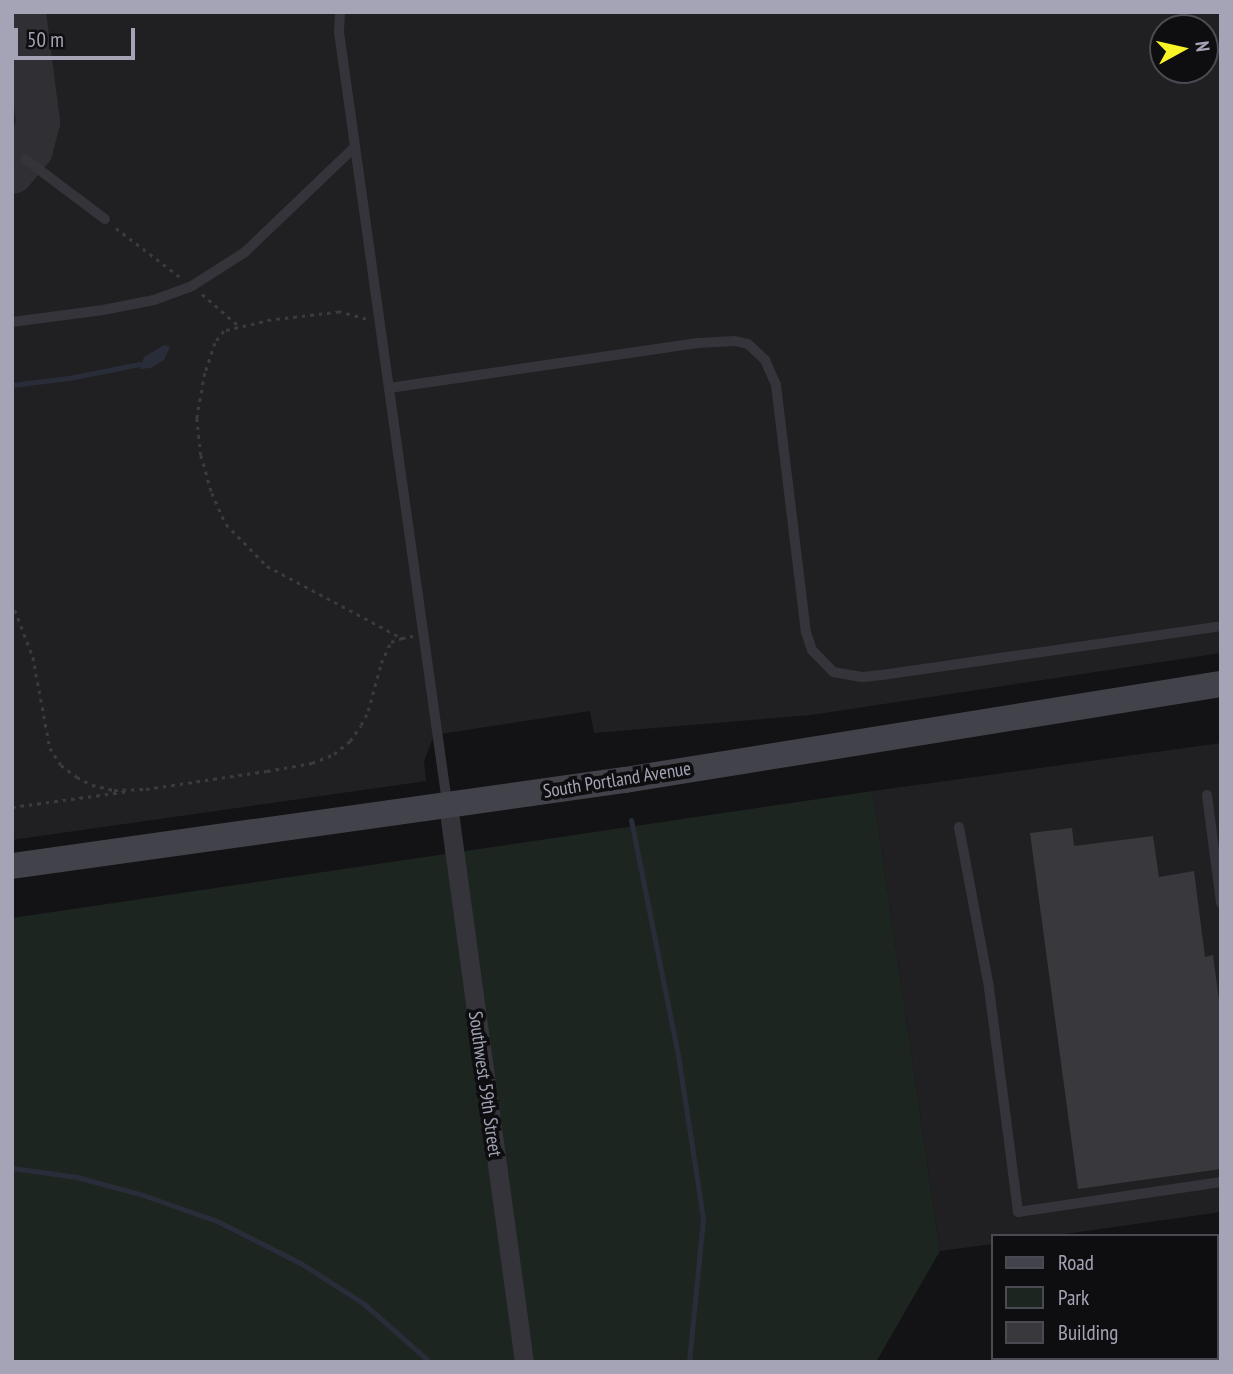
<!DOCTYPE html>
<html>
<head>
<meta charset="utf-8">
<style>
  body { margin:0 }
  #map { position:relative; width:1233px; height:1374px; overflow:hidden; background:#131315; font-family:"PT Sans Narrow",sans-serif }
  div>[style] { position:absolute }
  .built>* { inset:0; background:#201f22 }
  .green>* { inset:0; background:#1d2520 }
  .water>* { inset:0; background:#292d39 }
  .stream>* { height:5px; margin:-2.5px; padding:0 2.5px; transform-origin:2.5px; border-radius:2.5px; background:#292d39 }
  .taxiway>* { height:44px; margin:-22px; padding:0 22px; transform-origin:22px; border-radius:22px; background:#2f2f34 }
  .building>* { inset:0; background:#38383d }
  .path>* { height:2.5px; margin-top:-1.25px; transform-origin:0; background:repeating-linear-gradient(90deg,#3a3a41 0 3.5px,transparent 0 8.5px) }
  .service>* { height:10px; margin:-5px; padding:0 5px; transform-origin:5px; border-radius:5px; background:#35343a }
  .minor>* { height:19px; margin:-9.5px; padding:0 9.5px; transform-origin:9.5px; border-radius:9.5px; background:#35343a }
  .secondary>* { height:26px; margin:-13px; padding:0 13px; transform-origin:13px; border-radius:13px; background:#42424a }
  span { translate:-50% -50%; white-space:nowrap; text-align:center; line-height:1.15; -webkit-text-stroke:7px #0e0e10; paint-order:stroke }
  .street-label { font-size:19px; color:#a4a4b6 }
  .frame { position:absolute; inset:0; border:14px solid #a4a4b6; pointer-events:none }
  .legend { position:absolute; left:991px; top:1234px; width:228px; height:126px; box-sizing:border-box; background:#0e0e10; border:2px solid #4a4a52; margin:0; padding:9px 12px; list-style:none; font-size:21px; color:#a4a4b6 }
  .legend li { display:flex; align-items:center; gap:14px; height:35px }
  .legend b { width:35px; border:2px solid #4a4a52 }
  .north { position:absolute; left:1149px; top:14px; width:70px; height:70px; box-sizing:border-box; background:#0e0e10; border:2px solid #4a4a52; border-radius:50%; rotate:82deg; font-size:19px; font-weight:700; line-height:28px; text-align:center; color:#a4a4b6 }
  .north::after { content:''; display:block; margin:auto; width:24px; height:32px; background:#f8f427; clip-path:polygon(50% 0,100% 100%,50% 72%,0 100%) }
  .scale { position:absolute; left:14px; top:28px; width:121px; height:32px; box-sizing:border-box; border:4px solid #a4a4b6; border-top:0; padding-left:9px; font-size:21px; line-height:24px; white-space:nowrap; color:#a4a4b6; -webkit-text-stroke:5px #0e0e10; paint-order:stroke }
</style>
</head>
<body>
<div id="map">
  <div class="built">
    <div style="clip-path:polygon(evenodd,12px 12px,1221px 12px,1221px 653px,811px 715px,594px 733px,590px 711px,434px 735px,424px 761px,426px 781px,12px 840px,12px 12px,1163px 28px,1205px 28px,1205px 70px,1163px 70px,1163px 28px)"></div>
    <div style="clip-path:polygon(1221px 743px,1221px 1212px,1051px 1236px,993px 1236px,993px 1244px,940px 1251px,873px 791px)"></div>
  </div>
  <div class="green">
    <div style="clip-path:polygon(873px 791px,940px 1251px,876px 1362px,12px 1362px,12px 918px)"></div>
  </div>
  <div class="water">
    <div style="clip-path:polygon(164px 345px,170px 347px,164px 360px,151px 368px,140px 369px,144px 357px)"></div>
  </div>
  <div class="stream">
    <div style="left:12px;top:385px;width:57px;rotate:-7deg"></div>
    <div style="left:69px;top:378px;width:72px;rotate:-11.2deg"></div>
    <div style="left:631px;top:820px;width:240px;rotate:78.7deg"></div>
    <div style="left:678px;top:1055px;width:166px;rotate:81.3deg"></div>
    <div style="left:703px;top:1219px;width:144px;rotate:95.6deg"></div>
    <div style="left:12px;top:1168px;width:66px;rotate:7.9deg"></div>
    <div style="left:77px;top:1177px;width:68px;rotate:15.3deg"></div>
    <div style="left:143px;top:1195px;width:78px;rotate:19.4deg"></div>
    <div style="left:217px;top:1221px;width:95px;rotate:26.8deg"></div>
    <div style="left:302px;top:1264px;width:72px;rotate:32.6deg"></div>
    <div style="left:363px;top:1303px;width:89px;rotate:41.4deg"></div>
    <div style="left:1217px;top:1308px;width:4px;rotate:-14deg"></div>
    <div style="left:1065px;top:1362px;width:4px;rotate:-63deg"></div>
  </div>
  <div class="taxiway">
    <div style="left:12px;top:172px;width:30px;rotate:-50deg"></div>
    <div style="left:31px;top:149px;width:28px;rotate:-75deg"></div>
    <div style="left:38px;top:122px;width:111px;rotate:-97.3deg"></div>
  </div>
  <div class="building">
    <div style="clip-path:polygon(1072px 828px,1074px 846px,1153px 836px,1159px 877px,1194px 871px,1205px 957px,1213px 955px,1221px 1015px,1221px 1169px,1078px 1189px,1030px 833px)"></div>
  </div>
  <div class="path">
    <div style="left:116px;top:228px;width:81px;rotate:37.4deg"></div>
    <div style="left:202px;top:294px;width:49px;rotate:40.9deg"></div>
    <div style="left:366px;top:319px;width:28px;rotate:-165deg"></div>
    <div style="left:339px;top:312px;width:68px;rotate:173.3deg"></div>
    <div style="left:271px;top:320px;width:48px;rotate:166.8deg"></div>
    <div style="left:224px;top:331px;width:15px;rotate:127deg"></div>
    <div style="left:215px;top:343px;width:32px;rotate:108deg"></div>
    <div style="left:205px;top:373px;width:46px;rotate:100.1deg"></div>
    <div style="left:197px;top:418px;width:37px;rotate:84deg"></div>
    <div style="left:201px;top:455px;width:40px;rotate:74deg"></div>
    <div style="left:212px;top:493px;width:34px;rotate:66deg"></div>
    <div style="left:226px;top:524px;width:59px;rotate:45.7deg"></div>
    <div style="left:267px;top:566px;width:153px;rotate:28.1deg"></div>
    <div style="left:402px;top:638px;width:11px;rotate:-10deg"></div>
    <div style="left:12px;top:602px;width:59px;rotate:69.1deg"></div>
    <div style="left:33px;top:657px;width:93px;rotate:79.4deg"></div>
    <div style="left:50px;top:748px;width:20px;rotate:57deg"></div>
    <div style="left:61px;top:765px;width:20px;rotate:37deg"></div>
    <div style="left:77px;top:777px;width:17px;rotate:28deg"></div>
    <div style="left:92px;top:785px;width:23px;rotate:13deg"></div>
    <div style="left:114px;top:790px;width:32px;rotate:-2deg"></div>
    <div style="left:146px;top:789px;width:122px;rotate:-8.5deg"></div>
    <div style="left:267px;top:771px;width:46px;rotate:-10.1deg"></div>
    <div style="left:312px;top:763px;width:24px;rotate:-22deg"></div>
    <div style="left:334px;top:754px;width:21px;rotate:-39deg"></div>
    <div style="left:350px;top:741px;width:19px;rotate:-55deg"></div>
    <div style="left:361px;top:725px;width:16px;rotate:-63deg"></div>
    <div style="left:368px;top:711px;width:50px;rotate:-74.8deg"></div>
    <div style="left:381px;top:663px;width:23px;rotate:-65deg"></div>
    <div style="left:391px;top:642px;width:12px;rotate:-20deg"></div>
    <div style="left:12px;top:807px;width:119px;rotate:-7.7deg"></div>
  </div>
  <div class="service">
    <div style="left:340px;top:12px;width:20px;rotate:93deg"></div>
    <div style="left:339px;top:32px;width:778px;rotate:82.02deg"></div>
    <div style="left:25px;top:159px;width:100px;rotate:36.9deg"></div>
    <div style="left:12px;top:322px;width:92px;rotate:-7.5deg"></div>
    <div style="left:103px;top:310px;width:52px;rotate:-11.1deg"></div>
    <div style="left:154px;top:300px;width:40px;rotate:-20.2deg"></div>
    <div style="left:192px;top:286px;width:63px;rotate:-32.7deg"></div>
    <div style="left:245px;top:252px;width:152px;rotate:-43.7deg"></div>
    <div style="left:389px;top:388px;width:312px;rotate:-8.3deg"></div>
    <div style="left:698px;top:343px;width:37px;rotate:-3deg"></div>
    <div style="left:735px;top:341px;width:13px;rotate:13deg"></div>
    <div style="left:748px;top:344px;width:23px;rotate:43deg"></div>
    <div style="left:765px;top:360px;width:27px;rotate:66deg"></div>
    <div style="left:776px;top:385px;width:249px;rotate:83.1deg"></div>
    <div style="left:806px;top:632px;width:19px;rotate:72deg"></div>
    <div style="left:812px;top:650px;width:30px;rotate:46deg"></div>
    <div style="left:833px;top:672px;width:29px;rotate:10deg"></div>
    <div style="left:862px;top:677px;width:20px;rotate:-6deg"></div>
    <div style="left:882px;top:675px;width:343px;rotate:-8.2deg"></div>
    <div style="left:1207px;top:795px;width:109px;rotate:82.6deg"></div>
    <div style="left:959px;top:827px;width:164px;rotate:79.4deg"></div>
    <div style="left:989px;top:988px;width:226px;rotate:82.6deg"></div>
    <div style="left:1018px;top:1212px;width:205px;rotate:-8.4deg"></div>
  </div>
  <div class="minor">
    <div style="left:448px;top:805px;width:562px;rotate:82.23deg"></div>
  </div>
  <div class="secondary">
    <div style="left:12px;top:866px;width:619px;rotate:-7.99deg"></div>
    <div style="left:625px;top:780px;width:604px;rotate:-9.15deg"></div>
    <div style="left:1217px;top:1348px;width:4px;rotate:-14deg"></div>
    <div style="left:1190px;top:1362px;width:8px;rotate:-30deg"></div>
  </div>
  <div class="street-label">
    <span style="left:617px;top:780px;rotate:-9deg">South Portland Avenue</span>
    <span style="left:485px;top:1084px;rotate:82deg">Southwest 59th Street</span>
  </div>
  <div class="frame"></div>
  <ul class="legend">
  <li><b style="height:9px;background:#42424a"></b>Road</li>
  <li><b style="height:19px;background:#1d2520"></b>Park</li>
  <li><b style="height:19px;background:#38383d"></b>Building</li>
  </ul>
  <div class="north">N</div>
  <div class="scale">50 m</div>
</div>
</body>
</html>
